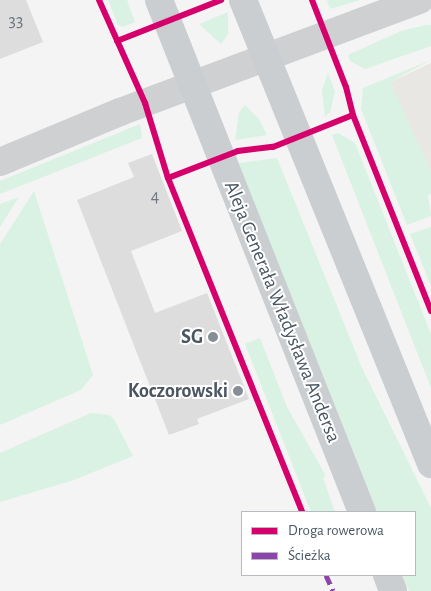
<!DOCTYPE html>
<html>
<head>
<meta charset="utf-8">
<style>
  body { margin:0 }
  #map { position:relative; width:431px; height:591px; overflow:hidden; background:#f4f4f4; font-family:"Alegreya Sans",sans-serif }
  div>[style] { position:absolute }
  .commercial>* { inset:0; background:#e8e7e3 }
  .green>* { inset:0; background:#d9f2e3 }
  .building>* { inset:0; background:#ddddde }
  .minor>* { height:28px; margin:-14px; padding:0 14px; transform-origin:14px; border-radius:14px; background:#ced0d2 }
  .major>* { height:28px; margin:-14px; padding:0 14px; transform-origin:14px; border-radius:14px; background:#caced1 }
  .quiet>* { height:5px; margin-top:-2.5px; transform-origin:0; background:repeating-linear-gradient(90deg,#8e44ad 0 10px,transparent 0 15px) }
  .cycleway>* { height:6px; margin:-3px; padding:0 3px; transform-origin:3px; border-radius:3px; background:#d6006c }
  .dots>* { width:14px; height:14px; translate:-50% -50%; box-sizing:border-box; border:2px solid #fff; border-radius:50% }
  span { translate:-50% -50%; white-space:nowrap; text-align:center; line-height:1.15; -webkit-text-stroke:4px #fff; paint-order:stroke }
  .number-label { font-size:18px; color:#707881 }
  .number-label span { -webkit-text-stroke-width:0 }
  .street-label { font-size:20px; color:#4a5661 }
  .poi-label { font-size:20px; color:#4a5661; font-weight:700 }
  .right { translate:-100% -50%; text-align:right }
  .legend { position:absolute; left:241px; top:511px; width:175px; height:65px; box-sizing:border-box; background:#fff; border:1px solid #b7bbc0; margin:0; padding:6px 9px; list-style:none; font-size:15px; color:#4a5661 }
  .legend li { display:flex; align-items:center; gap:10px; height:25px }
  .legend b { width:25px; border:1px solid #b7bbc0 }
</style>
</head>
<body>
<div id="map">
  <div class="commercial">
    <div style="clip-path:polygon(431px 63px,431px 186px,390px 82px)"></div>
  </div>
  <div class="green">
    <div style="clip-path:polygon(108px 0,127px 0,135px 22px,123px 27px,118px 25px)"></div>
    <div style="clip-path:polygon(327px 0,360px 0,330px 9px)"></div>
    <div style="clip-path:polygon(228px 12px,228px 34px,221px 44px,199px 24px)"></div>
    <div style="clip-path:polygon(426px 25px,431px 25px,431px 46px,365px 69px,350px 61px,348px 55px,401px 31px)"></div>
    <div style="clip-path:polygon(431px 60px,390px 82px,431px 171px,431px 194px,428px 195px,431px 216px,407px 225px,361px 109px,363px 88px)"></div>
    <div style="clip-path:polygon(328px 73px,335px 91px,330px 112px,325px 117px,322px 91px)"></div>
    <div style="clip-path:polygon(245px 105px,259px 119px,267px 135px,235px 140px,239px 112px)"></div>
    <div style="clip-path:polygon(140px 124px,142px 138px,0 194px,0 181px)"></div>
    <div style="clip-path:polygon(338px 133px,355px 143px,431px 334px,431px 388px,332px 135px)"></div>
    <div style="clip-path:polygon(277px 158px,362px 368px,431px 508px,431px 591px,409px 591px,402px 575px,415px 575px,415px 512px,377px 512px,238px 163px)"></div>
    <div style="clip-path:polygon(34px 191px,93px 375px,81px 390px,0 425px,0 244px)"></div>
    <div style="clip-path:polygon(19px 197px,0 227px,0 204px)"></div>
    <div style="clip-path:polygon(431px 227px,431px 286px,410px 234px)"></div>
    <div style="clip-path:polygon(260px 338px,287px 407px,326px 476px,323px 478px,335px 512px,311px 512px,245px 344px)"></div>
    <div style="clip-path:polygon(91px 413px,109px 415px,114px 419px,133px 456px,74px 480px,0 502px,0 453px)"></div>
  </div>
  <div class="building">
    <div style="clip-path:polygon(0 0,26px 0,43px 42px,0 59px)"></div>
    <div style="clip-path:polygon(152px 154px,182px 231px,131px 251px,155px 313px,207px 293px,249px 399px,197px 419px,199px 424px,169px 435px,77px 200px,134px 177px,128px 163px)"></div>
  </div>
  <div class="minor">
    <div style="left:0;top:162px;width:130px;rotate:-22.6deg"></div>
    <div style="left:120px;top:112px;width:320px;rotate:-20.5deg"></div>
  </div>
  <div class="major">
    <div style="left:159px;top:0;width:551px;rotate:68.37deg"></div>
    <div style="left:243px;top:0;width:501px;rotate:67.94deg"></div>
    <div style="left:387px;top:575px;width:17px;rotate:69deg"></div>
  </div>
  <div class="quiet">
    <div style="left:326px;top:575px;width:17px;rotate:66deg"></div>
  </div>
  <div class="cycleway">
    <div style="left:99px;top:0;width:113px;rotate:65.9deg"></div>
    <div style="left:145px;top:103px;width:78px;rotate:73deg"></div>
    <div style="left:168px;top:178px;width:360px;rotate:68.1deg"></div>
    <div style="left:312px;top:0;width:93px;rotate:68.7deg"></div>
    <div style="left:346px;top:87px;width:29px;rotate:76deg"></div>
    <div style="left:353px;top:115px;width:211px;rotate:68.3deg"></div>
    <div style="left:117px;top:41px;width:112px;rotate:-21.5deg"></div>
    <div style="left:168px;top:178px;width:75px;rotate:-21.1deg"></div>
    <div style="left:238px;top:151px;width:35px;rotate:-7deg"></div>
    <div style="left:273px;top:147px;width:86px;rotate:-21.8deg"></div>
  </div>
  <div class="dots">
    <div style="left:213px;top:337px;background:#868d94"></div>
    <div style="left:238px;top:391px;background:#868d94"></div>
  </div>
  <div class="number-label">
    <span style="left:16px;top:21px">33</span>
    <span style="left:155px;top:197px">4</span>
  </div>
  <div class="street-label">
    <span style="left:282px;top:312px;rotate:68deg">Aleja Generała Władysława Andersa</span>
  </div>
  <div class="poi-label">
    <span class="right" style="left:203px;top:337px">SG</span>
    <span class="right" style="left:228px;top:391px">Koczorowski</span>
  </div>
  <ul class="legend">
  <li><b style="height:6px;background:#d6006c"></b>Droga rowerowa</li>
  <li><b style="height:6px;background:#8e44ad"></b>Ścieżka</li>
  </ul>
</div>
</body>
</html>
